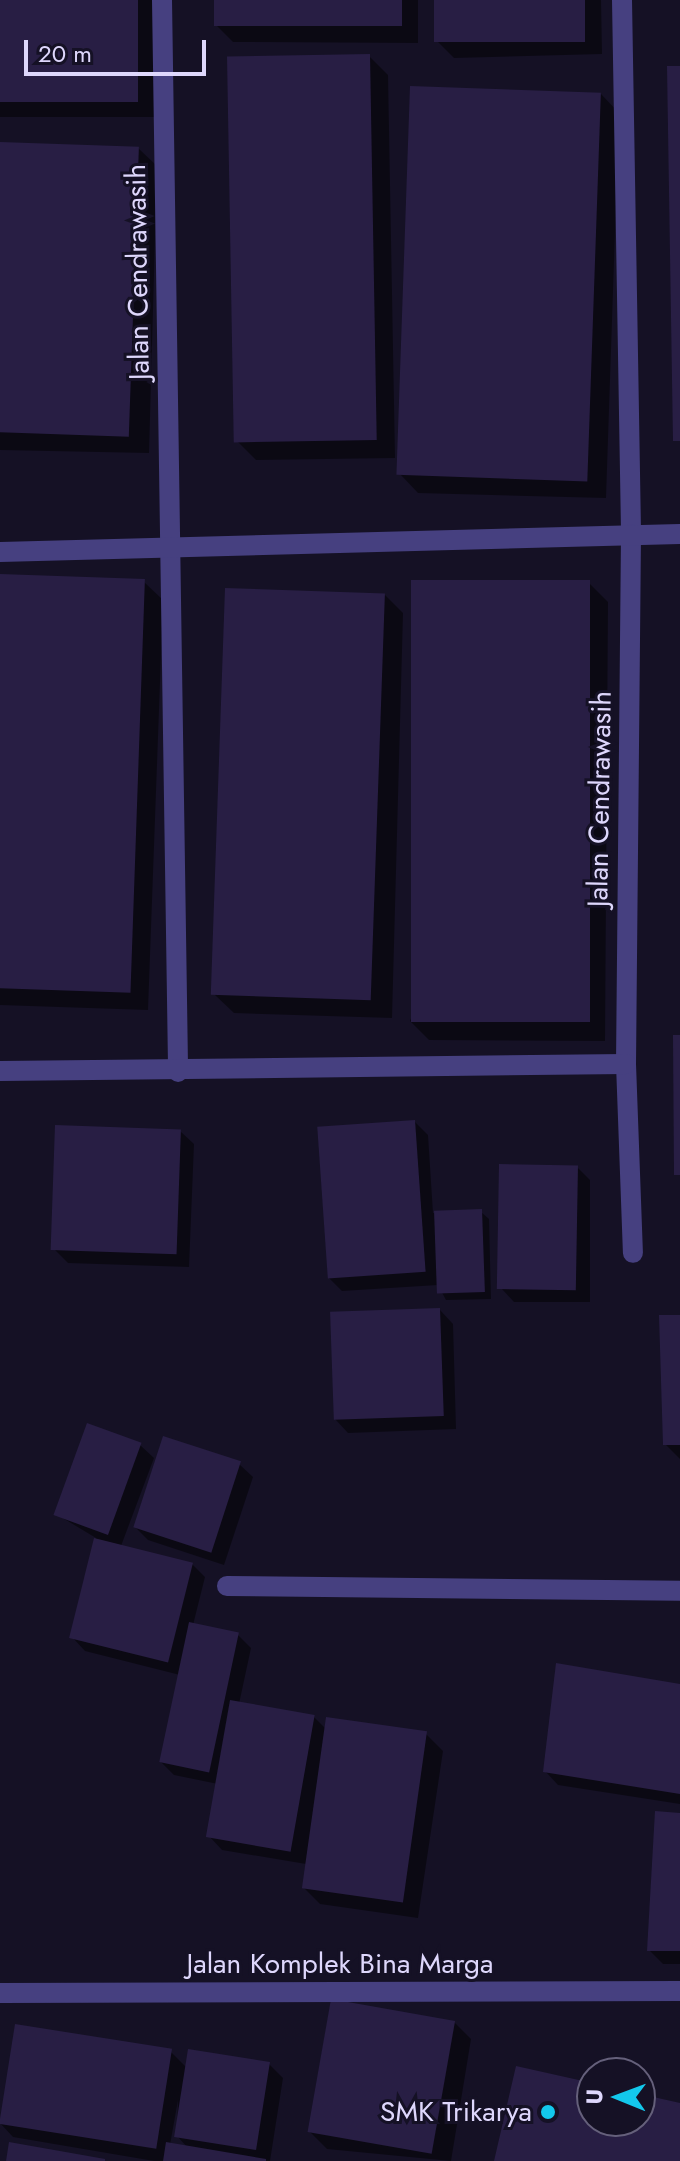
<!DOCTYPE html>
<html>
<head>
<meta charset="utf-8">
<style>
  body { margin:0 }
  #map { position:relative; width:680px; height:2161px; overflow:hidden; background:#151125; font-family:Jost,sans-serif }
  div>[style] { position:absolute }
  .shadow>* { inset:0; background:#0007; transform-origin:0 0 }
  .building>* { inset:0; background:#281e44; transform-origin:0 0 }
  .minor>* { height:20px; margin:-10px; padding:0 10px; transform-origin:10px; border-radius:10px; background:#464080 }
  .dots>* { width:22px; height:22px; translate:-50% -50%; box-sizing:border-box; border:4px solid #151125; border-radius:50% }
  span { translate:-50% -50%; white-space:nowrap; text-align:center; line-height:1.15; -webkit-text-stroke:6px #151125; paint-order:stroke }
  .street-label { font-size:28px; color:#ded7fc }
  .poi-label { font-size:28px; color:#ded7fc }
  .right { translate:-100% -50%; text-align:right }
  .north { position:absolute; left:576px; top:2057px; width:80px; height:80px; box-sizing:border-box; background:#151125; border:2px solid #65607b; border-radius:50%; rotate:271deg; font-size:22px; font-weight:700; line-height:32px; text-align:center; color:#ded7fc }
  .north::after { content:''; display:block; margin:auto; width:28px; height:36px; background:#13c8ec; clip-path:polygon(50% 0,100% 100%,50% 72%,0 100%) }
  .scale { position:absolute; left:24px; top:40px; width:182px; height:36px; box-sizing:border-box; border:4px solid #ded7fc; border-top:0; padding-left:10px; font-size:24px; line-height:28px; white-space:nowrap; color:#ded7fc; -webkit-text-stroke:6px #151125; paint-order:stroke }
</style>
</head>
<body>
<div id="map">
  <div class="shadow">
    <div style="left:0;top:0;width:155px;height:117px"></div>
    <div style="clip-path:polygon(216px 0,418px 0,418px 43px,233px 42px,216px 25px)"></div>
    <div style="clip-path:polygon(436px 0,601px 0,602px 54px,454px 58px,437px 41px)"></div>
    <div style="clip-path:polygon(369px 56px,388px 75px,395px 458px,256px 460px,237px 441px)"></div>
    <div style="clip-path:polygon(601px 94px,619px 113px,606px 498px,418px 493px,400px 474px)"></div>
    <div style="clip-path:polygon(0 144px,138px 148px,157px 166px,149px 453px,0 450px)"></div>
    <div style="clip-path:polygon(0 576px,144px 582px,163px 600px,148px 1010px,0 1005px)"></div>
    <div style="clip-path:polygon(589px 583px,608px 602px,605px 1041px,429px 1040px,410px 1021px)"></div>
    <div style="clip-path:polygon(385px 595px,403px 613px,392px 1018px,234px 1013px,215px 995px)"></div>
    <div style="clip-path:polygon(415px 1122px,428px 1135px,433px 1213px,481px 1212px,489px 1219px,491px 1299px,446px 1300px,438px 1285px,342px 1291px,328px 1277px)"></div>
    <div style="clip-path:polygon(180px 1131px,194px 1144px,189px 1267px,68px 1263px,54px 1249px)"></div>
    <div style="clip-path:polygon(577px 1167px,590px 1180px,590px 1302px,514px 1302px,501px 1288px)"></div>
    <div style="clip-path:polygon(440px 1310px,453px 1324px,456px 1429px,348px 1433px,335px 1419px)"></div>
    <div style="clip-path:polygon(680px 1317px,680px 1459px,665px 1444px)"></div>
    <div style="clip-path:polygon(140px 1445px,154px 1458px,121px 1546px,192px 1564px,205px 1577px,193px 1625px,238px 1635px,251px 1648px,239px 1704px,314px 1717px,326px 1729px,426px 1734px,443px 1751px,418px 1918px,320px 1904px,303px 1887px,306px 1864px,222px 1850px,209px 1836px,218px 1784px,174px 1775px,161px 1762px,180px 1675px,85px 1651px,72px 1637px,96px 1538px,56px 1514px)"></div>
    <div style="clip-path:polygon(239px 1464px,253px 1477px,224px 1565px,148px 1540px,135px 1527px)"></div>
    <div style="clip-path:polygon(680px 1685px,680px 1804px,558px 1785px,545px 1771px)"></div>
    <div style="clip-path:polygon(680px 1815px,680px 1964px,663px 1964px,649px 1950px)"></div>
    <div style="clip-path:polygon(454px 2022px,471px 2039px,451px 2161px,327px 2149px,310px 2132px)"></div>
    <div style="clip-path:polygon(evenodd,17px 2026px,171px 2052px,187px 2068px,269px 2064px,283px 2078px,270px 2161px,154px 2161px,13px 2137px,0 2123px,17px 2026px,178px 2100px,177px 2136px,188px 2148px,170px 2145px,178px 2100px)"></div>
  </div>
  <div class="building">
    <div style="left:0;top:0;width:138px;height:102px"></div>
    <div style="left:214px;top:0;width:188px;height:26px"></div>
    <div style="left:434px;top:0;width:151px;height:42px"></div>
    <div style="left:370px;top:54px;width:386px;height:143px;rotate:89deg"></div>
    <div style="clip-path:polygon(667px 66px,680px 66px,680px 441px,673px 441px)"></div>
    <div style="left:410px;top:86px;width:191px;height:389px;rotate:2deg"></div>
    <div style="left:0;top:142px;width:139px;height:290px;rotate:2deg"></div>
    <div style="left:0;top:574px;width:145px;height:414px;rotate:2deg"></div>
    <div style="left:411px;top:580px;width:179px;height:442px"></div>
    <div style="left:225px;top:588px;width:160px;height:407px;rotate:2deg"></div>
    <div style="clip-path:polygon(673px 1035px,680px 1035px,680px 1175px,674px 1175px)"></div>
    <div style="left:415px;top:1120px;width:152px;height:98px;rotate:86deg"></div>
    <div style="left:55px;top:1125px;width:126px;height:125px;rotate:2deg"></div>
    <div style="left:499px;top:1164px;width:79px;height:125px;rotate:1deg"></div>
    <div style="left:482px;top:1209px;width:83px;height:48px;rotate:88deg"></div>
    <div style="left:440px;top:1308px;width:108px;height:110px;rotate:88deg"></div>
    <div style="clip-path:polygon(659px 1315px,680px 1315px,680px 1445px,663px 1445px)"></div>
    <div style="left:87px;top:1423px;width:58px;height:98px;rotate:20deg"></div>
    <div style="left:163px;top:1436px;width:82px;height:96px;rotate:18deg"></div>
    <div style="left:94px;top:1538px;width:102px;height:103px;rotate:14deg"></div>
    <div style="left:189px;top:1622px;width:51px;height:143px;rotate:12deg"></div>
    <div style="clip-path:polygon(556px 1663px,680px 1684px,680px 1794px,543px 1772px)"></div>
    <div style="left:230px;top:1700px;width:86px;height:139px;rotate:10deg"></div>
    <div style="left:326px;top:1717px;width:102px;height:173px;rotate:8deg"></div>
    <div style="clip-path:polygon(655px 1811px,680px 1813px,680px 1951px,647px 1951px)"></div>
    <div style="left:331px;top:1999px;width:126px;height:135px;rotate:10deg"></div>
    <div style="left:15px;top:2024px;width:159px;height:101px;rotate:9deg"></div>
    <div style="left:188px;top:2049px;width:83px;height:89px;rotate:9deg"></div>
    <div style="clip-path:polygon(516px 2066px,592px 2083px,592px 2121px,640px 2121px,640px 2094px,680px 2103px,680px 2161px,494px 2161px)"></div>
    <div style="clip-path:polygon(9px 2142px,105px 2159px,105px 2161px,6px 2161px)"></div>
    <div style="clip-path:polygon(166px 2142px,266px 2159px,266px 2161px,163px 2161px)"></div>
  </div>
  <div class="minor">
    <div style="left:162px;top:0;width:1072px;rotate:89.14deg"></div>
    <div style="left:622px;top:0;width:534px;rotate:89.03deg"></div>
    <div style="left:631px;top:534px;width:530px;rotate:90.54deg"></div>
    <div style="left:626px;top:1064px;width:189px;rotate:87.9deg"></div>
    <div style="left:0;top:552px;width:680px;rotate:-1.52deg"></div>
    <div style="left:0;top:1071px;width:626px;rotate:-0.64deg"></div>
    <div style="left:227px;top:1586px;width:453px;rotate:0.6deg"></div>
    <div style="left:0;top:1993px;width:680px;rotate:-0.17deg"></div>
  </div>
  <div class="dots">
    <div style="left:548px;top:2112px;background:#13c8ec"></div>
  </div>
  <div class="street-label">
    <span style="left:138px;top:272px;rotate:-91deg">Jalan Cendrawasih</span>
    <span style="left:600px;top:799px;rotate:-89deg">Jalan Cendrawasih</span>
    <span style="left:340px;top:1964px">Jalan Komplek Bina Marga</span>
  </div>
  <div class="poi-label">
    <span class="right" style="left:532px;top:2112px">SMK Trikarya</span>
  </div>
  <div class="north">U</div>
  <div class="scale">20 m</div>
</div>
</body>
</html>
